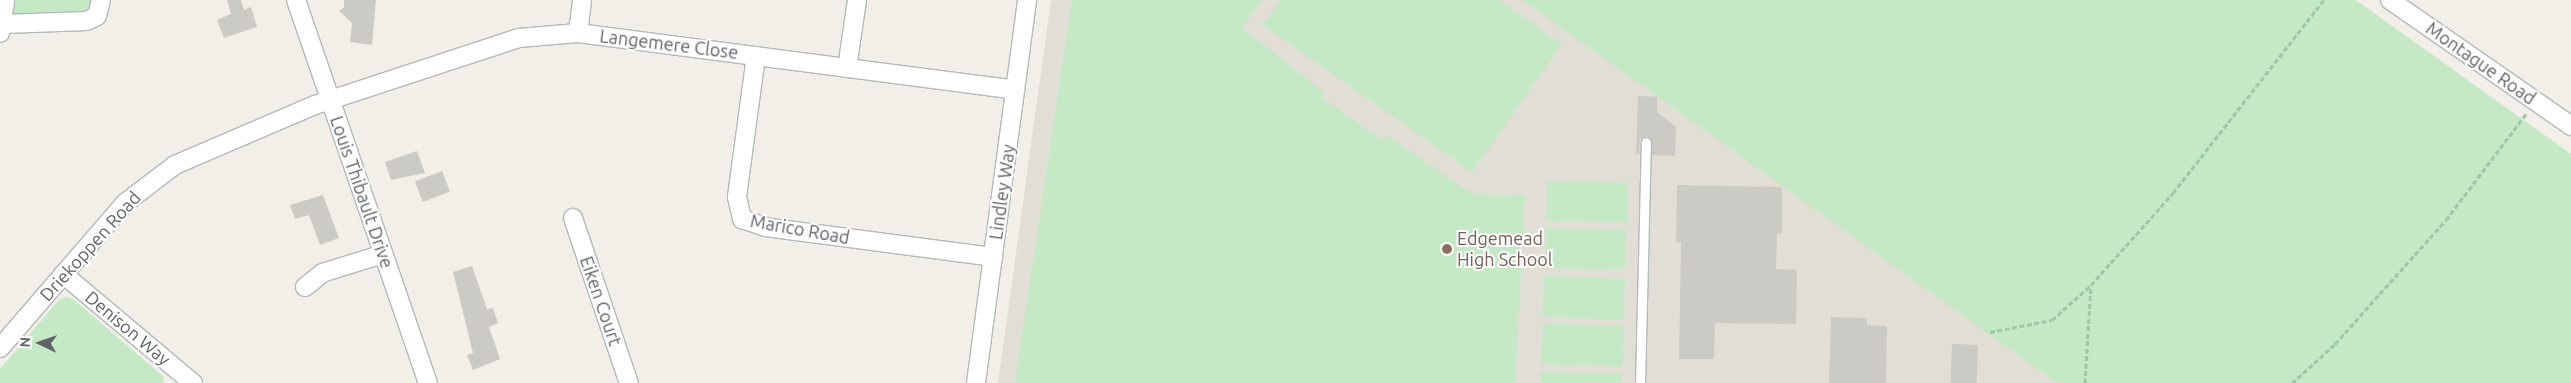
<!DOCTYPE html>
<html>
<head>
<meta charset="utf-8">
<style>
  body { margin:0 }
  #map { position:relative; width:2571px; height:383px; overflow:hidden; background:#f1efe8; font-family:Ubuntu,sans-serif }
  div>[style] { position:absolute }
  .education>* { inset:0; background:#e1ded6 }
  .green>* { inset:0; background:#c5e8c5; transform-origin:0 0 }
  .building>* { inset:0; background:#cccac5; transform-origin:0 0 }
  .path>* { height:3px; margin-top:-1.5px; transform-origin:0; background:repeating-linear-gradient(90deg,#9cc7a9 0 5px,transparent 0 7.5px) }
  .roads { filter:drop-shadow(1px 0 #b5b8bc) drop-shadow(-1px 0 #b5b8bc) drop-shadow(0 1px #b5b8bc) drop-shadow(0 -1px #b5b8bc) }
  .lane>* { height:9px; margin:-4.5px; padding:0 4.5px; transform-origin:4.5px; border-radius:4.5px; background:#fff }
  .street>* { height:18px; margin:-9px; padding:0 9px; transform-origin:9px; border-radius:9px; background:#fff }
  .dots>* { width:14px; height:14px; translate:-50% -50%; box-sizing:border-box; border:2px solid #fff; border-radius:50% }
  span { translate:-50% -50%; white-space:nowrap; text-align:center; line-height:1.15; -webkit-text-stroke:4px #fff; paint-order:stroke }
  .street-label { font-size:18px; color:#5f6368 }
  .education-label { font-size:18px; color:#785e54 }
  .left { translate:0 -50%; text-align:left }
  .north { position:absolute; left:15px; top:318px; width:50px; height:50px; -webkit-text-stroke:4px #fff; paint-order:stroke; rotate:273deg; font-size:14px; font-weight:700; line-height:20px; text-align:center; color:#5f6368 }
  .north::after { content:''; display:block; margin:auto; width:18px; height:22px; background:#5f6368; clip-path:polygon(50% 0,100% 100%,50% 72%,0 100%) }
</style>
</head>
<body>
<div id="map">
  <div class="education">
    <div style="clip-path:polygon(1051px 0,1533px 0,2062px 383px,998px 383px)"></div>
  </div>
  <div class="green">
    <div style="clip-path:polygon(9px 0,96px 0,88px 13px,9px 15px)"></div>
    <div style="clip-path:polygon(1072px 0,1262px 0,1242px 28px,1325px 93px,1322px 98px,1382px 140px,1387px 135px,1472px 194px,1525px 195px,1515px 383px,1015px 383px)"></div>
    <div style="clip-path:polygon(1281px 0,1499px 0,1562px 44px,1472px 172px,1263px 25px)"></div>
    <div style="clip-path:polygon(1523px 0,2356px 0,2571px 154px,2571px 383px,2057px 383px)"></div>
    <div style="left:1547px;top:181px;width:81px;height:40px;rotate:1deg"></div>
    <div style="left:1546px;top:228px;width:80px;height:40px;rotate:1deg"></div>
    <div style="left:1544px;top:276px;width:81px;height:41px;rotate:2deg"></div>
    <div style="clip-path:polygon(66px 297px,73px 299px,164px 377px,163px 383px,0 383px,0 369px,58px 301px)"></div>
    <div style="left:1543px;top:323px;width:81px;height:41px;rotate:2deg"></div>
    <div style="clip-path:polygon(1541px 372px,1622px 374px,1622px 383px,1541px 383px)"></div>
  </div>
  <div class="building">
    <div style="clip-path:polygon(227px 0,241px 0,244px 10px,251px 7px,257px 27px,224px 38px,217px 20px,231px 14px)"></div>
    <div style="clip-path:polygon(344px 0,376px 0,372px 45px,350px 42px,352px 23px,339px 11px,344px 7px)"></div>
    <div style="clip-path:polygon(1638px 96px,1657px 97px,1657px 112px,1676px 127px,1675px 156px,1652px 155px,1652px 139px,1647px 136px,1640px 139px,1639px 154px,1636px 154px)"></div>
    <div style="clip-path:polygon(417px 151px,425px 173px,391px 180px,385px 162px)"></div>
    <div style="left:442px;top:171px;width:22px;height:29px;rotate:69deg"></div>
    <div style="clip-path:polygon(1677px 185px,1782px 187px,1782px 233px,1777px 233px,1776px 269px,1797px 270px,1796px 324px,1715px 323px,1714px 359px,1679px 359px,1681px 242px,1676px 242px)"></div>
    <div style="clip-path:polygon(323px 195px,339px 238px,320px 245px,309px 215px,295px 219px,290px 205px)"></div>
    <div style="clip-path:polygon(472px 266px,487px 309px,493px 308px,498px 323px,489px 327px,500px 359px,473px 370px,467px 355px,473px 353px,453px 272px)"></div>
    <div style="clip-path:polygon(1831px 317px,1867px 318px,1867px 325px,1887px 326px,1886px 383px,1829px 383px)"></div>
    <div style="left:1952px;top:344px;width:26px;height:39px;rotate:2deg"></div>
  </div>
  <div class="path">
    <div style="left:1990px;top:332px;width:63px;rotate:-11deg"></div>
    <div style="left:2052px;top:320px;width:52px;rotate:-41.9deg"></div>
    <div style="left:2091px;top:285px;width:123px;rotate:-48.3deg"></div>
    <div style="left:2173px;top:193px;width:245px;rotate:-52deg"></div>
    <div style="left:2085px;top:383px;width:98px;rotate:-86.5deg"></div>
    <div style="left:2292px;top:383px;width:58px;rotate:-42.2deg"></div>
    <div style="left:2335px;top:344px;width:166px;rotate:-48.2deg"></div>
    <div style="left:2446px;top:220px;width:133px;rotate:-53deg"></div>
  </div>
  <div class="roads">
    <div class="lane">
      <div style="left:1640px;top:383px;width:241px;rotate:-88.6deg"></div>
    </div>
    <div class="street">
      <div style="left:296px;top:0;width:405px;rotate:71deg"></div>
      <div style="left:2390px;top:0;width:221px;rotate:34.8deg"></div>
      <div style="left:4px;top:24px;width:83px;rotate:-2.1deg"></div>
      <div style="left:87px;top:21px;width:11px;rotate:-27deg"></div>
      <div style="left:97px;top:16px;width:16px;rotate:-76deg"></div>
      <div style="left:0;top:33px;width:33px;rotate:-81deg"></div>
      <div style="left:578px;top:33px;width:33px;rotate:-83deg"></div>
      <div style="left:756px;top:56px;width:142px;rotate:97.7deg"></div>
      <div style="left:737px;top:197px;width:23px;rotate:77deg"></div>
      <div style="left:742px;top:219px;width:24px;rotate:19deg"></div>
      <div style="left:765px;top:227px;width:230px;rotate:7.5deg"></div>
      <div style="left:847px;top:68px;width:69px;rotate:-81.6deg"></div>
      <div style="left:573px;top:218px;width:174px;rotate:71.3deg"></div>
      <div style="left:63px;top:274px;width:170px;rotate:40deg"></div>
      <div style="left:305px;top:287px;width:22px;rotate:-39deg"></div>
      <div style="left:322px;top:273px;width:64px;rotate:-17.3deg"></div>
      <div style="left:0;top:348px;width:191px;rotate:-49.2deg"></div>
      <div style="left:125px;top:203px;width:63px;rotate:-37.2deg"></div>
      <div style="left:175px;top:165px;width:152px;rotate:-23.2deg"></div>
      <div style="left:315px;top:105px;width:215px;rotate:-18.2deg"></div>
      <div style="left:519px;top:38px;width:59px;rotate:-4.8deg"></div>
      <div style="left:578px;top:33px;width:441px;rotate:7.4deg"></div>
      <div style="left:976px;top:383px;width:386px;rotate:-82.4deg"></div>
    </div>
  </div>
  <div class="dots">
    <div style="left:1447px;top:249px;background:#8d6e63"></div>
  </div>
  <div class="street-label">
    <span style="left:669px;top:44px;rotate:7deg">Langemere Close</span>
    <span style="left:2481px;top:63px;rotate:35deg">Montague Road</span>
    <span style="left:362px;top:192px;rotate:71deg">Louis Thibault Drive</span>
    <span style="left:1002px;top:192px;rotate:-82deg">Lindley Way</span>
    <span style="left:800px;top:229px;rotate:10deg">Marico Road</span>
    <span style="left:90px;top:246px;rotate:-48deg">Driekoppen Road</span>
    <span style="left:601px;top:301px;rotate:71deg">Eiken Court</span>
    <span style="left:128px;top:328px;rotate:40deg">Denison Way</span>
  </div>
  <div class="education-label">
    <span class="left" style="left:1457px;top:249px">Edgemead<br>High School</span>
  </div>
  <div class="north">N</div>
</div>
</body>
</html>
